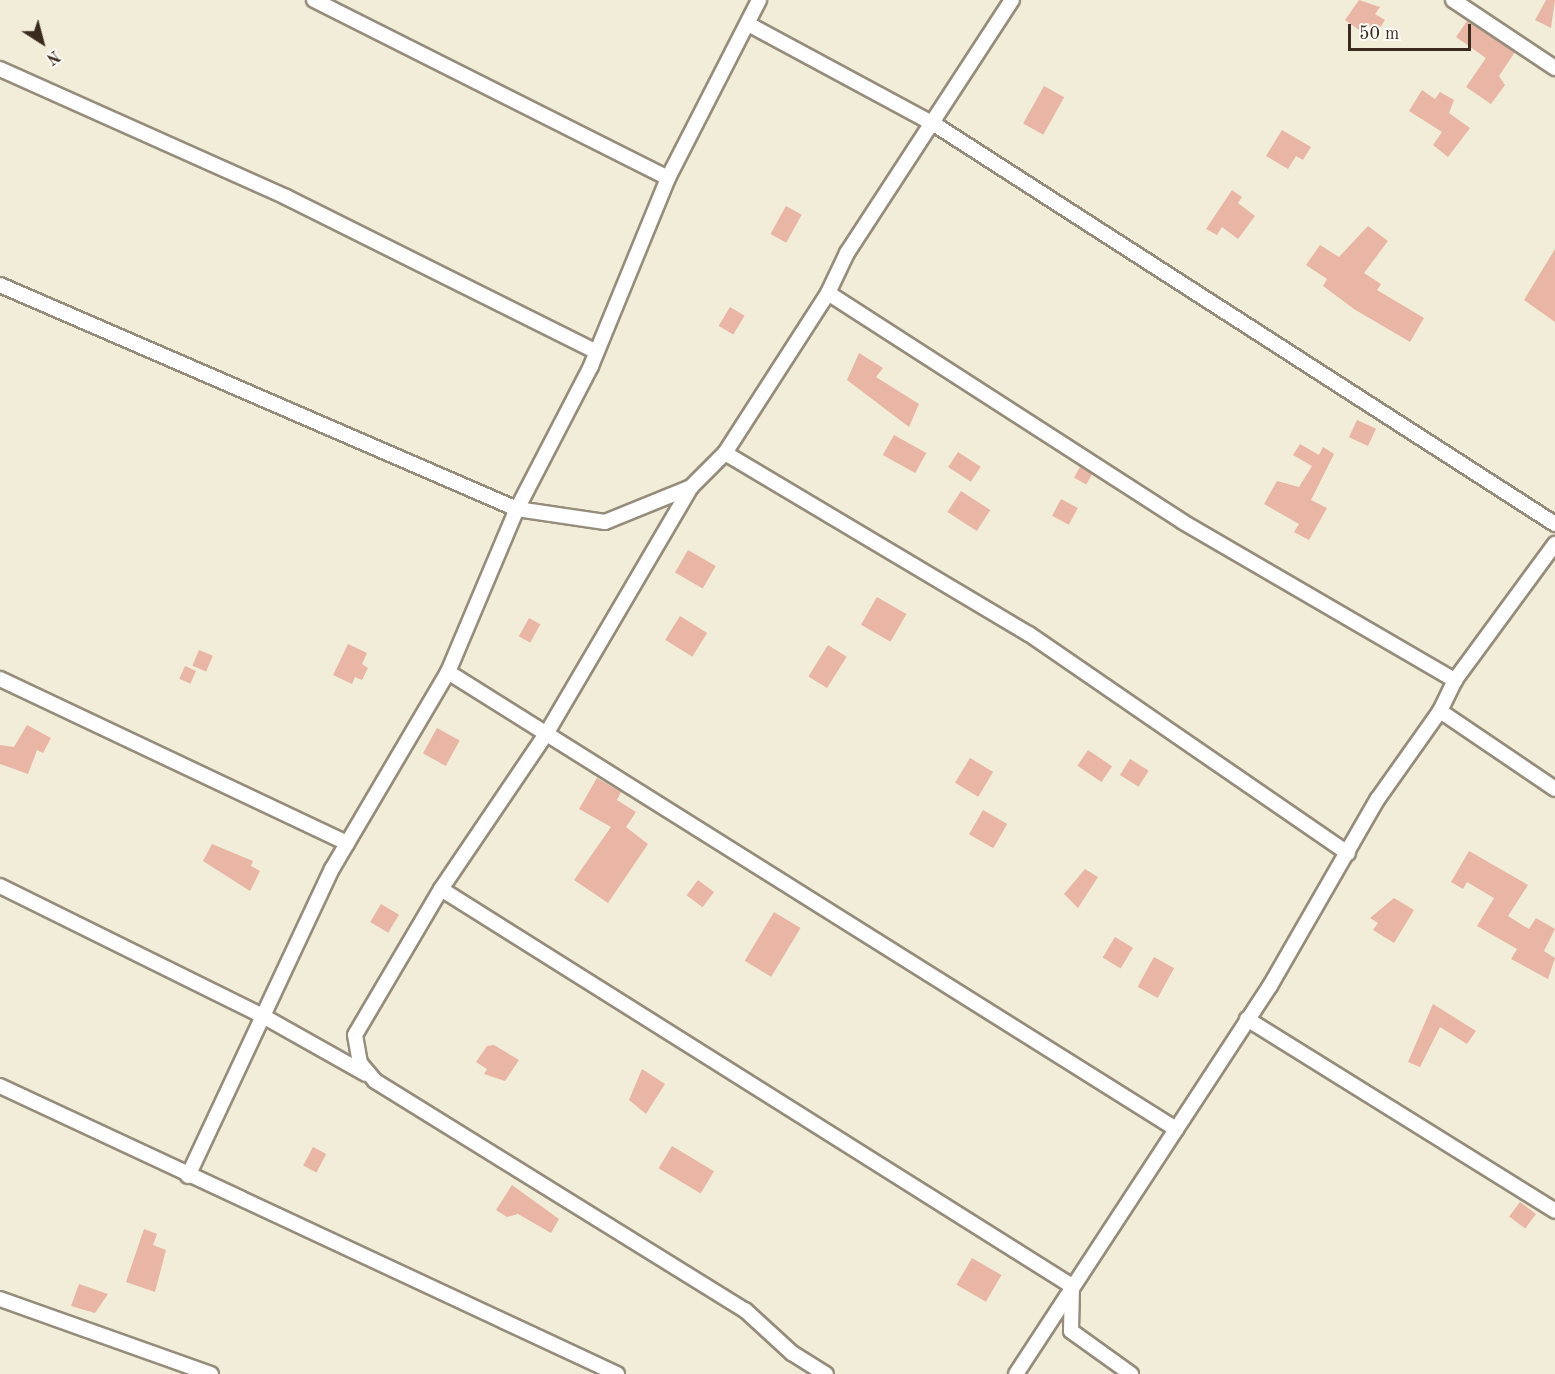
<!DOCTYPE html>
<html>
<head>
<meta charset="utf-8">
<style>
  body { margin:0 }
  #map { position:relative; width:1555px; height:1374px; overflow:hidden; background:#f1edd8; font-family:"Old Standard TT",serif }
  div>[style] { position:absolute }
  .building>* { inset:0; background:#e9b6a5; transform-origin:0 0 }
  .roads { filter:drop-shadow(2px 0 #968c7b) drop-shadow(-2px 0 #968c7b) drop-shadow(0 2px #968c7b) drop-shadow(0 -2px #968c7b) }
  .street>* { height:14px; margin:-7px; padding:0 7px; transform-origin:7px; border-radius:7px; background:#fff }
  span { translate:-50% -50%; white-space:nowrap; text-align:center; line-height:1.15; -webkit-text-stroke:6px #fdfcf7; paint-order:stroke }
  .north { position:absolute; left:12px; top:12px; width:60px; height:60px; -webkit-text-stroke:4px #fdfcf7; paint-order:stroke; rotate:144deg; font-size:16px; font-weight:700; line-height:24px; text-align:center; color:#3b2a1e }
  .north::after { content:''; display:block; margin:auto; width:21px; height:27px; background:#3b2a1e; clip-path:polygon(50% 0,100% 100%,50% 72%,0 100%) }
  .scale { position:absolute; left:1348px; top:24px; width:123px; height:27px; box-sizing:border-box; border:3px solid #3b2a1e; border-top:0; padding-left:8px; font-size:18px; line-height:21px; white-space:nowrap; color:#3b2a1e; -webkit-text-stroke:4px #fdfcf7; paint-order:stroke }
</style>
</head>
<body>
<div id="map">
  <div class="building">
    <div style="clip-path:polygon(1359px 0,1380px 7px,1375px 14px,1385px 20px,1377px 32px,1367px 25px,1362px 32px,1345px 20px)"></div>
    <div style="clip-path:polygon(1546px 0,1555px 0,1551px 28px,1535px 20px)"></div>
    <div style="clip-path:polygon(1467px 21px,1515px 52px,1499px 76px,1505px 85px,1491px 104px,1466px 87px,1486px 58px,1456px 37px)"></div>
    <div style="left:1044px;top:86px;width:23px;height:43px;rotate:29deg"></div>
    <div style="clip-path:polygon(1422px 90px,1435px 99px,1440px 92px,1454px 100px,1449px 113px,1470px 128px,1448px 157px,1433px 145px,1442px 132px,1409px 111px)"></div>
    <div style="clip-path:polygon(1282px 130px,1311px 147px,1303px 160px,1296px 156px,1288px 169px,1266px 156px)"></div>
    <div style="clip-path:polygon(1232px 190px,1242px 197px,1238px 203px,1255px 216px,1238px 239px,1222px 227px,1217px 235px,1206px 229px)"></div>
    <div style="left:786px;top:206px;width:18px;height:32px;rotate:29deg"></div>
    <div style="clip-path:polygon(1368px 226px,1388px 241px,1364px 273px,1381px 284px,1377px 290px,1424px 318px,1410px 342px,1354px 309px,1323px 286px,1327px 279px,1306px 265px,1320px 245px,1339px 257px)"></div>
    <div style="clip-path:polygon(1555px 249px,1555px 322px,1524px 300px)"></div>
    <div style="left:730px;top:307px;width:17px;height:22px;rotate:31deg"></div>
    <div style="clip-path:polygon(859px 353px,883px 368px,876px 377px,919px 404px,909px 427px,847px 380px)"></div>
    <div style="left:1357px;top:420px;width:21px;height:19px;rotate:25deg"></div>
    <div style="left:894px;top:435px;width:37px;height:23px;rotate:29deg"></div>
    <div style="clip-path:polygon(1300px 444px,1319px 455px,1323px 447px,1334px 454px,1311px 500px,1327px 508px,1309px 540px,1294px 532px,1299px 524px,1264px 504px,1277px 481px,1299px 487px,1312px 466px,1293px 455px)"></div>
    <div style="left:958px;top:452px;width:27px;height:18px;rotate:33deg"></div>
    <div style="left:1080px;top:467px;width:14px;height:12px;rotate:30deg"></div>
    <div style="left:961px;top:491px;width:35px;height:25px;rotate:33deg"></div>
    <div style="left:1061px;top:499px;width:19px;height:19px;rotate:28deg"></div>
    <div style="left:688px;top:550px;width:32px;height:26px;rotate:30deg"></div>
    <div style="left:877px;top:597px;width:34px;height:32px;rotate:30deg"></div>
    <div style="left:680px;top:616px;width:32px;height:28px;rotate:32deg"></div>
    <div style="left:529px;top:618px;width:13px;height:21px;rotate:29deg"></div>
    <div style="clip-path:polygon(348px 644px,367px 653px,362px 664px,368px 668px,362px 680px,355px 677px,352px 684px,333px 675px)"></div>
    <div style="left:828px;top:645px;width:22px;height:37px;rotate:32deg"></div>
    <div style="left:199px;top:650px;width:15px;height:17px;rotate:23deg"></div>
    <div style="left:185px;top:666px;width:12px;height:14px;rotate:24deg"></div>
    <div style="clip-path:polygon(27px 725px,51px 738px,43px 753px,37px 750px,28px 774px,0 764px,0 745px,14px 747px)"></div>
    <div style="left:437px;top:728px;width:26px;height:29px;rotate:29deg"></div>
    <div style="left:1088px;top:750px;width:29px;height:19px;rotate:34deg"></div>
    <div style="left:970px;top:758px;width:27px;height:29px;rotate:31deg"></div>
    <div style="left:1130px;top:759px;width:22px;height:19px;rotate:32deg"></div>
    <div style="clip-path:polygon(597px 778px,621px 792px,617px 800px,636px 812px,626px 827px,648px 844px,608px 903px,574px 880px,611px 827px,579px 809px)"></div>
    <div style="left:983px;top:810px;width:28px;height:28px;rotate:30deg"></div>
    <div style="clip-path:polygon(212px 844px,253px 861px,251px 866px,260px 871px,250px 891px,203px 861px)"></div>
    <div style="clip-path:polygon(1469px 851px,1528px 885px,1508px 916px,1529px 929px,1536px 918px,1555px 929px,1544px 951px,1555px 958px,1548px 979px,1511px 959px,1517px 949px,1477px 926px,1494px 898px,1467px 882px,1463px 889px,1451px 882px)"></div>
    <div style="clip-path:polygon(1085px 869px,1098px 877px,1078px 908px,1064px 894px)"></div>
    <div style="left:698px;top:880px;width:20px;height:19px;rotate:37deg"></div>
    <div style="clip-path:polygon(1394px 898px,1414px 910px,1394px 943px,1373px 930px,1378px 923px,1370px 918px)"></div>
    <div style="left:381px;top:904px;width:21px;height:21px;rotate:31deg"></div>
    <div style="left:774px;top:912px;width:31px;height:57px;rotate:31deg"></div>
    <div style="left:1115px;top:937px;width:21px;height:24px;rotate:31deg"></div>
    <div style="left:1154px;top:957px;width:23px;height:34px;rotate:29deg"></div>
    <div style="clip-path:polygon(1433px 1004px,1476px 1031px,1467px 1044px,1440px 1027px,1420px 1067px,1408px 1062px)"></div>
    <div style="clip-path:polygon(494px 1045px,519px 1060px,505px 1081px,484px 1074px,487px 1069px,476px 1062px,487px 1046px)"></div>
    <div style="clip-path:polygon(642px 1069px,665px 1084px,646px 1114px,629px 1100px)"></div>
    <div style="left:672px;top:1146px;width:49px;height:26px;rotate:31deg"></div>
    <div style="left:313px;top:1147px;width:15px;height:21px;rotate:28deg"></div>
    <div style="clip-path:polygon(512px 1185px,559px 1219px,551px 1233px,518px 1214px,507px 1217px,496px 1210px)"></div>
    <div style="left:1520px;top:1202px;width:20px;height:18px;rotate:37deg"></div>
    <div style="clip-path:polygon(144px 1229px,157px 1234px,153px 1245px,166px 1250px,155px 1292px,126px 1282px)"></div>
    <div style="left:972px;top:1258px;width:34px;height:31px;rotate:30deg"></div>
    <div style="clip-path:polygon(79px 1284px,108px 1294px,95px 1313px,71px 1306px)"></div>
  </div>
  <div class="roads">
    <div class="street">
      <div style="left:314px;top:0;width:396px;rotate:26.7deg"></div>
      <div style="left:1453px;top:0;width:123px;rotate:33.7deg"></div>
      <div style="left:748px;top:24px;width:211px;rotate:28.3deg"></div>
      <div style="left:934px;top:124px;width:739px;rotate:32.79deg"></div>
      <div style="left:0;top:69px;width:313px;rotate:24.1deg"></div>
      <div style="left:286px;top:197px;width:347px;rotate:26.5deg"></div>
      <div style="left:0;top:285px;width:563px;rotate:23.43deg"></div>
      <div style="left:517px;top:509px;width:89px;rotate:8.4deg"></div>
      <div style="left:605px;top:522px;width:93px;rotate:-22.1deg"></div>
      <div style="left:691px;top:487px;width:48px;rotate:-45deg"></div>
      <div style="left:725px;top:453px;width:190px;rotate:-57.2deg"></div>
      <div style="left:828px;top:293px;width:422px;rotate:32.8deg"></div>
      <div style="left:1183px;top:522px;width:315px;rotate:30.2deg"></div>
      <div style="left:828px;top:293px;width:44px;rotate:-64.6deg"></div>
      <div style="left:847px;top:253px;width:302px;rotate:-56.9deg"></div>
      <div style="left:725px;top:453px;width:354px;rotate:30.8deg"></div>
      <div style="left:1029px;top:634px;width:387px;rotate:34.5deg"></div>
      <div style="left:691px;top:487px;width:286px;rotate:120.4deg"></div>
      <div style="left:546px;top:734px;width:187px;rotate:124.1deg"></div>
      <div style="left:441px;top:889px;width:169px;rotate:120.5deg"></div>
      <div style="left:355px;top:1035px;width:28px;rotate:80deg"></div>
      <div style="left:360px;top:1063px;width:23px;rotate:50deg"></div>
      <div style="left:375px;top:1081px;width:435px;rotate:31.8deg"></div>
      <div style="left:745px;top:1310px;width:64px;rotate:42.5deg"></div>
      <div style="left:792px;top:1353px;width:40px;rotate:32deg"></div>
      <div style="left:448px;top:672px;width:860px;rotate:32.12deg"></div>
      <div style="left:0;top:679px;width:384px;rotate:25.3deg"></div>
      <div style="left:1440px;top:711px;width:139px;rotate:34.1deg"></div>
      <div style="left:0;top:886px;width:293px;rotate:26.3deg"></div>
      <div style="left:263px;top:1016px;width:118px;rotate:29.4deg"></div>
      <div style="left:441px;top:889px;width:745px;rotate:32.18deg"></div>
      <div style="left:1072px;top:1286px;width:45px;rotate:91.3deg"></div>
      <div style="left:1071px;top:1331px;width:74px;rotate:35.6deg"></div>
      <div style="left:1247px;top:1019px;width:363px;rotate:31.9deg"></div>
      <div style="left:0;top:1086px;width:681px;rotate:25.02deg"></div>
      <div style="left:188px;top:1176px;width:339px;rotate:-64.9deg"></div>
      <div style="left:332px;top:869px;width:229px;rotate:-59.5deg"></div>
      <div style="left:448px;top:672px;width:177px;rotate:-67.1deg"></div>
      <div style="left:517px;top:509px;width:161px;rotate:-62.6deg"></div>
      <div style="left:591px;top:366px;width:203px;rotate:-67.7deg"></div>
      <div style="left:668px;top:178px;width:200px;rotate:-62.9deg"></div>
      <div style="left:0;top:1299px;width:224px;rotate:19.6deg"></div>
      <div style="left:1016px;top:1374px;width:464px;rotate:-56.8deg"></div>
      <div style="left:1270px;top:986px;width:215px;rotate:-60.1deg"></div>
      <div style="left:1377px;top:800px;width:109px;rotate:-54.7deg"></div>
      <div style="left:1440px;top:711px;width:34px;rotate:-64deg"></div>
      <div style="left:1455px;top:680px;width:169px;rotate:-53.7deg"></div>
    </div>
  </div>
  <div class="north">N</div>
  <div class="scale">50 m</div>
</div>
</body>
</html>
